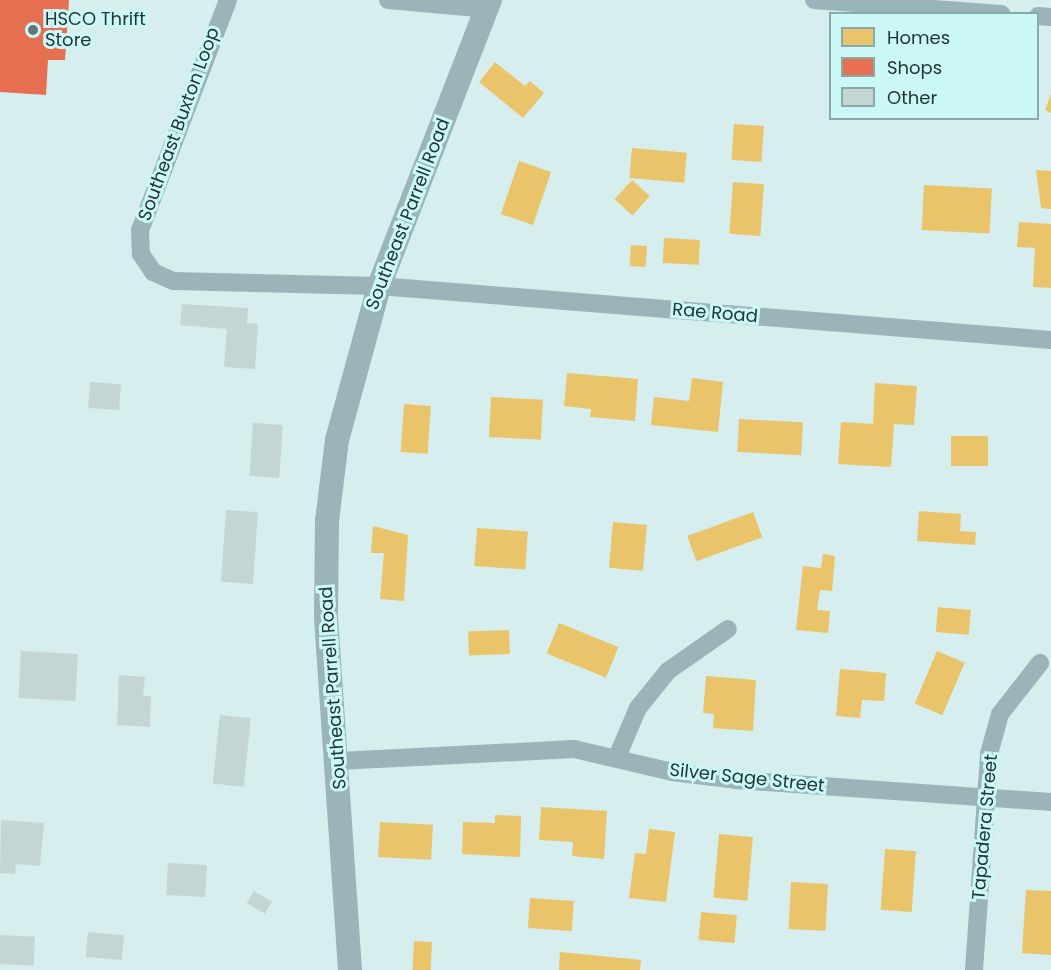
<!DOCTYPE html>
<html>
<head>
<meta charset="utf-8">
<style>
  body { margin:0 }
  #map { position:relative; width:1051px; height:970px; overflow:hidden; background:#d6eeed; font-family:Poppins,sans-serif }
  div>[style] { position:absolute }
  .homes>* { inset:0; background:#e9c46a; transform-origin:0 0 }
  .shops>* { inset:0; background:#e76f51 }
  .building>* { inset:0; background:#c4d6d3; transform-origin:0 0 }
  .minor>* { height:18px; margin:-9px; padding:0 9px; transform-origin:9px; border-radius:9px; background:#9ab4ba }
  .tertiary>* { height:24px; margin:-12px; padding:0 12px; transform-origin:12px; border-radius:12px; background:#9ab4ba }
  .dots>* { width:16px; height:16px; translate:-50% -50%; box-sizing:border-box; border:3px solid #cbf8f7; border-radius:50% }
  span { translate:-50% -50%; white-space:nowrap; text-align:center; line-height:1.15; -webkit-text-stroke:6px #cbf8f7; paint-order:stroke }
  .poi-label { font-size:18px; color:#233535 }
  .left { translate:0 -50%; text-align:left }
  .street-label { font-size:18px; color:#233535 }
  .legend { position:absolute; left:829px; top:12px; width:210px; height:108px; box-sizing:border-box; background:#cbf8f7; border:2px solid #88aaa9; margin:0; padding:8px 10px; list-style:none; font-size:18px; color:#233535 }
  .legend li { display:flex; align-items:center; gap:12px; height:30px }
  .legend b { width:30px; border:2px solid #88aaa9 }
</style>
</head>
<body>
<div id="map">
  <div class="homes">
    <div style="clip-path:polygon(495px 62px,525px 86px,530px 81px,544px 93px,523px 118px,479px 82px)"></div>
    <div style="clip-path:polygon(1051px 94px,1051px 113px,1045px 110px)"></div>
    <div style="left:734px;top:124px;width:30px;height:36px;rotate:4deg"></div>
    <div style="left:632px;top:148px;width:55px;height:30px;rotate:5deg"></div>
    <div style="left:519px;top:161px;width:34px;height:56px;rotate:19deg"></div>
    <div style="clip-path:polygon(1036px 170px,1051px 171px,1051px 209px,1041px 208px)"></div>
    <div style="left:632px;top:180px;width:24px;height:26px;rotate:42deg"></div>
    <div style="left:733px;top:182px;width:31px;height:52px;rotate:4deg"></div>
    <div style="left:924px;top:185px;width:68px;height:45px;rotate:3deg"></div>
    <div style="clip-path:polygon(1019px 222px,1051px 224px,1051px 288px,1033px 287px,1035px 248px,1017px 247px)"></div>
    <div style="left:664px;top:238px;width:36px;height:25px;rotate:3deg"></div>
    <div style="left:631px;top:245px;width:16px;height:21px;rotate:4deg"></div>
    <div style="clip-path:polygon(567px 373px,638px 379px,635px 421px,590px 417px,591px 409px,564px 406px)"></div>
    <div style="clip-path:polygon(692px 378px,723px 382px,718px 432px,651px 425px,654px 397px,689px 401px)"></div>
    <div style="clip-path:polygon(875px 383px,917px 386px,914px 425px,894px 424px,891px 467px,838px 464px,841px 422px,873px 424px)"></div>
    <div style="left:491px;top:397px;width:52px;height:40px;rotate:3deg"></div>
    <div style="left:404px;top:404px;width:27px;height:48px;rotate:4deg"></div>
    <div style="left:739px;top:419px;width:64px;height:33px;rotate:3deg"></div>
    <div style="left:951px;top:436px;width:37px;height:30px"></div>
    <div style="clip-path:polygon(919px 511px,961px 514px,960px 531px,976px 532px,975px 545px,917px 541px)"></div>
    <div style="left:753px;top:512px;width:27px;height:70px;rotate:70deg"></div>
    <div style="left:613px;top:522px;width:34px;height:46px;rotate:5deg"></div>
    <div style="clip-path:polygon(373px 526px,408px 535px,404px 601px,380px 599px,384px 553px,371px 553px)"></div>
    <div style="left:477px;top:528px;width:51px;height:38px;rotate:4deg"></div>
    <div style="clip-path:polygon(823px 554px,835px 556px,832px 591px,820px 590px,817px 610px,830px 611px,828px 633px,796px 630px,803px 566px,821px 568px)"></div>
    <div style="left:938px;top:607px;width:33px;height:25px;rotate:5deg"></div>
    <div style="left:559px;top:623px;width:64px;height:33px;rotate:22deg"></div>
    <div style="left:509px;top:630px;width:24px;height:41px;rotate:88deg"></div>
    <div style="left:937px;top:651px;width:30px;height:57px;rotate:23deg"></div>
    <div style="clip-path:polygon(840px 669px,886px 673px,884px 701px,862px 700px,860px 718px,836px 716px)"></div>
    <div style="clip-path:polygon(706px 676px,756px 680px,753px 731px,713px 728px,714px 714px,703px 713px)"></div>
    <div style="clip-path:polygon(541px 807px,607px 811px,604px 859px,572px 856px,573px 842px,539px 840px)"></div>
    <div style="clip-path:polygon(495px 815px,521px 816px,520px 857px,462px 854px,463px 822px,495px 823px)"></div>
    <div style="left:380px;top:822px;width:53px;height:35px;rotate:3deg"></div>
    <div style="clip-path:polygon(649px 829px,675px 832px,666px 902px,629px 898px,635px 853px,646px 854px)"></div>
    <div style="left:719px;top:834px;width:34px;height:64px;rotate:5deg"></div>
    <div style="left:885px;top:849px;width:31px;height:61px;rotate:4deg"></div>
    <div style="left:791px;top:882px;width:37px;height:47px;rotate:3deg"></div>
    <div style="clip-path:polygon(1026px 890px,1051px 891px,1051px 955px,1022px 953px)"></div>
    <div style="left:530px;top:898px;width:44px;height:30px;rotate:4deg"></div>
    <div style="left:701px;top:912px;width:36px;height:28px;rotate:5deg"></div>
    <div style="left:414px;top:941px;width:18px;height:29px;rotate:3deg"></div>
    <div style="clip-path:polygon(560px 952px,641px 960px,640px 970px,559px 970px)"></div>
  </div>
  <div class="shops">
    <div style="clip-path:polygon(0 0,69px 0,65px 60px,48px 60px,46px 95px,0 92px)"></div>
  </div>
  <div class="building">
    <div style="clip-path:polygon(182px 304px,248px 308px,247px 323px,258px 324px,255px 369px,224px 367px,227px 329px,180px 325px)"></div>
    <div style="left:90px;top:382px;width:31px;height:26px;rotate:4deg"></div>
    <div style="left:253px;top:423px;width:30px;height:53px;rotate:4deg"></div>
    <div style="left:226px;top:510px;width:32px;height:72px;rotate:4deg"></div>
    <div style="left:21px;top:651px;width:57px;height:47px;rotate:3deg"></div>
    <div style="clip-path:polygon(119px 675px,145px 677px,143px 696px,151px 696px,150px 727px,117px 725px)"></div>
    <div style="left:220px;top:715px;width:31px;height:69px;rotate:6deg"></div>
    <div style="clip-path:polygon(1px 820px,44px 823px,40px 866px,16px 864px,15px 874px,0 873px)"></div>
    <div style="left:168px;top:863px;width:39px;height:32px;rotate:3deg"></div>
    <div style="left:254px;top:891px;width:21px;height:14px;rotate:31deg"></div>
    <div style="left:88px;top:932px;width:36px;height:25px;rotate:5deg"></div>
    <div style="left:0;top:935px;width:35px;height:29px;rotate:3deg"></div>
  </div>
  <div class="minor">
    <div style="left:228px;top:0;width:246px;rotate:110.9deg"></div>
    <div style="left:140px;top:230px;width:24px;rotate:88deg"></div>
    <div style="left:141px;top:254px;width:22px;rotate:56deg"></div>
    <div style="left:153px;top:272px;width:22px;rotate:24deg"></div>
    <div style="left:173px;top:281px;width:206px;rotate:1.4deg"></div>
    <div style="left:379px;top:286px;width:674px;rotate:4.59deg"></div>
    <div style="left:388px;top:0;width:98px;rotate:5.2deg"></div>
    <div style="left:814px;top:0;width:188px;rotate:4.3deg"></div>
    <div style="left:1038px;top:16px;width:13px;rotate:4deg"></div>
    <div style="left:617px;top:757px;width:53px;rotate:-66.8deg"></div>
    <div style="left:638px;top:708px;width:48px;rotate:-51deg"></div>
    <div style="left:668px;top:671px;width:73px;rotate:-35deg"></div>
    <div style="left:338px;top:761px;width:236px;rotate:-2.9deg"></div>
    <div style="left:574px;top:749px;width:101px;rotate:13.2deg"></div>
    <div style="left:672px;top:772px;width:64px;rotate:7.1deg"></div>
    <div style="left:736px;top:780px;width:316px;rotate:4deg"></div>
    <div style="left:974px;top:970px;width:217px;rotate:-86deg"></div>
    <div style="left:989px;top:754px;width:41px;rotate:-74.6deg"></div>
    <div style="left:1000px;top:714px;width:65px;rotate:-51.9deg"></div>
  </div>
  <div class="tertiary">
    <div style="left:350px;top:970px;width:354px;rotate:-93.9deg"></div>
    <div style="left:326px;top:617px;width:96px;rotate:-89.4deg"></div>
    <div style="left:327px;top:521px;width:82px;rotate:-83deg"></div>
    <div style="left:337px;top:440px;width:160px;rotate:-74.7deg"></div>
    <div style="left:379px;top:286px;width:307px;rotate:-68.8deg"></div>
  </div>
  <div class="dots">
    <div style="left:33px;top:30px;background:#627675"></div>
  </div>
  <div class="poi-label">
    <span class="left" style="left:45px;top:30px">HSCO Thrift<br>Store</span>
  </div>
  <div class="street-label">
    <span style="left:179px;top:124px;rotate:-70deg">Southeast Buxton Loop</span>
    <span style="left:408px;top:214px;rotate:-69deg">Southeast Parrell Road</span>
    <span style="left:715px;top:313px;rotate:5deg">Rae Road</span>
    <span style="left:333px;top:688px;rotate:-94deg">Southeast Parrell Road</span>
    <span style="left:747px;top:778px;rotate:6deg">Silver Sage Street</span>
    <span style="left:985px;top:827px;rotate:-85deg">Tapadera Street</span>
  </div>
  <ul class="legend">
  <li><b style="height:16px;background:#e9c46a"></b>Homes</li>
  <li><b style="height:16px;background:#e76f51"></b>Shops</li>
  <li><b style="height:16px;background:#c4d6d3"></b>Other</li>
  </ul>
</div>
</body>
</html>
